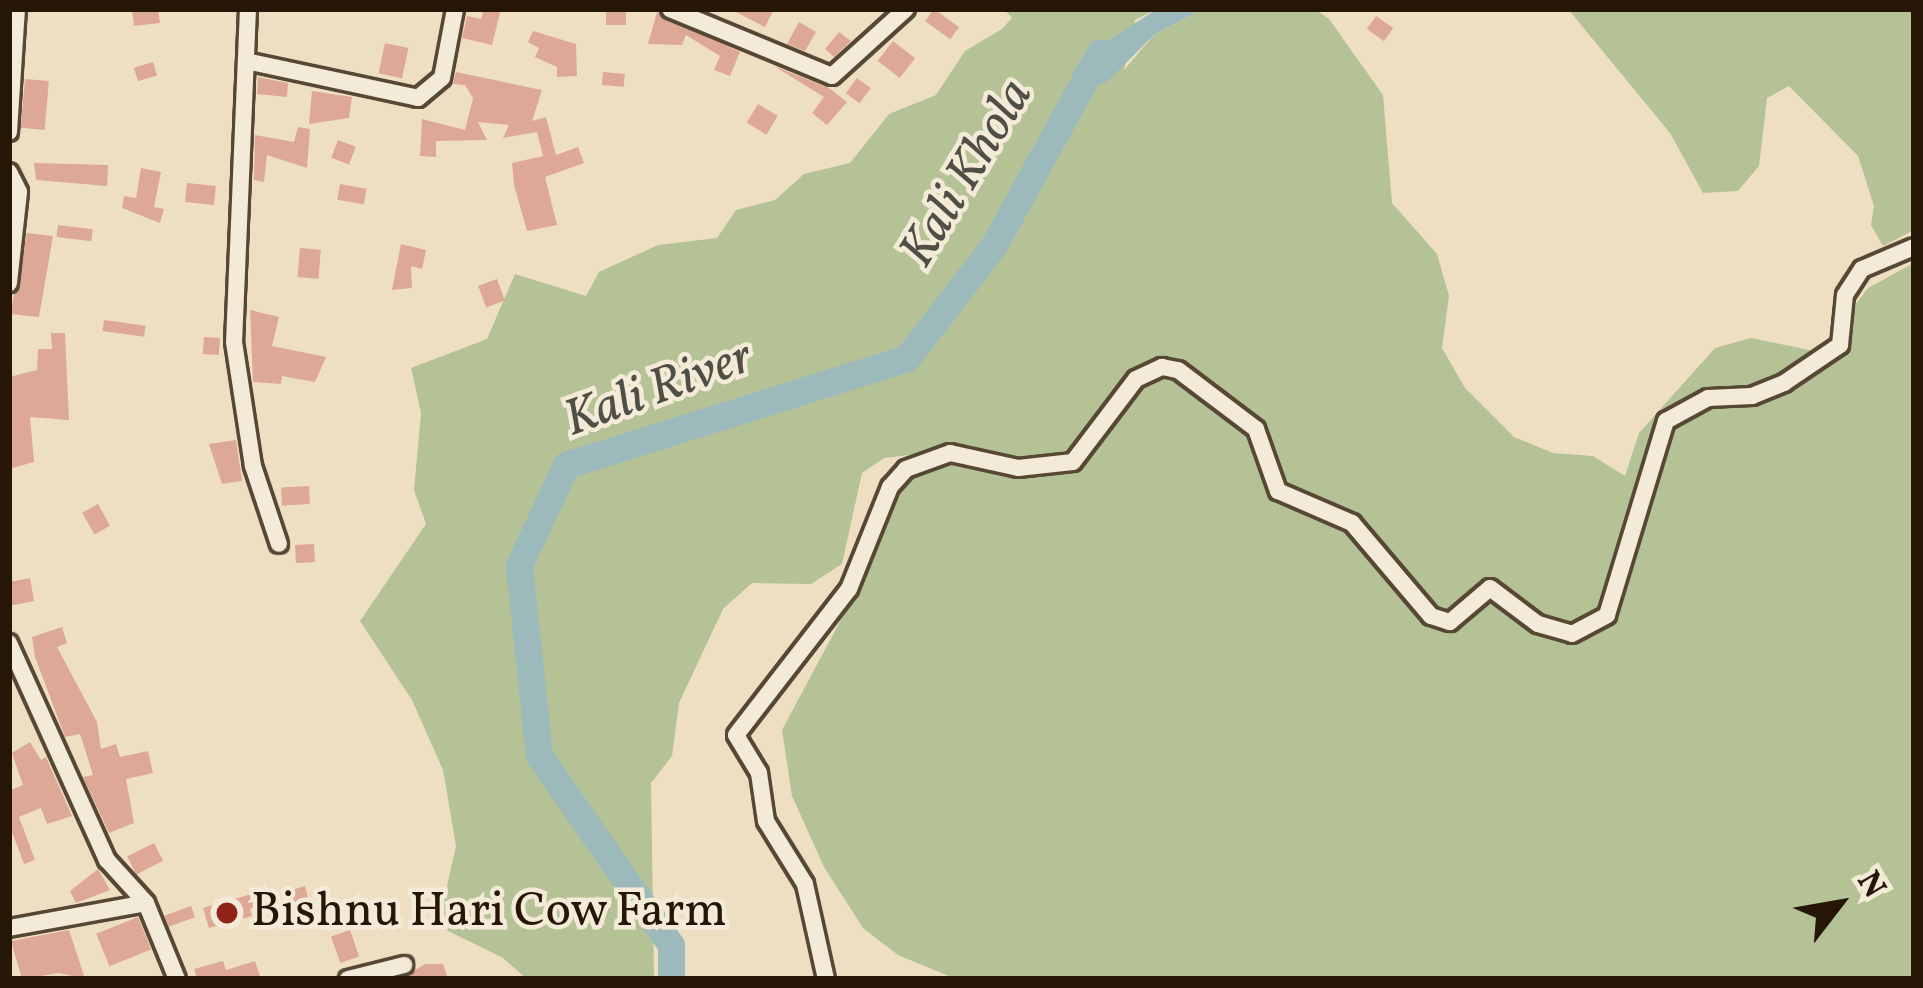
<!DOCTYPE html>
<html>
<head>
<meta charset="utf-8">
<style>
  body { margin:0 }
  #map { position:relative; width:1923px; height:988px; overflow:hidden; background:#eedfc3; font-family:Vollkorn,serif }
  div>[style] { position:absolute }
  .green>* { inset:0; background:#b5c296 }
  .water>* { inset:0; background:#9cbabc }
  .river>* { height:27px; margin:-13.5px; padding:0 13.5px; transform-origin:13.5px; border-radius:13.5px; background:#9cbabc }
  .building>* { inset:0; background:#dea896; transform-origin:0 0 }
  .roads { filter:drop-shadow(3px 0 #574835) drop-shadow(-3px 0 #574835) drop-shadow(0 3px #574835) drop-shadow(0 -3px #574835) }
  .minor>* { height:16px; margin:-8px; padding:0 8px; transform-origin:8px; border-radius:8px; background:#f4ead8 }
  .dots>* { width:33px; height:33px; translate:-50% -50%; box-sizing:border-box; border:6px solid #f4ead8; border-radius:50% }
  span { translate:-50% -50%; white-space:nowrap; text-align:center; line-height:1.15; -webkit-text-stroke:9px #f4ead8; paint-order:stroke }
  .poi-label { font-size:48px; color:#251606 }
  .left { translate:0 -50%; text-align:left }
  .water-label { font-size:51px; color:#4f4f46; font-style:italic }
  .frame { position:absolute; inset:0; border:12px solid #251606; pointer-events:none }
  .north { position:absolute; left:1779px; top:844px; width:120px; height:120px; -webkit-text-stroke:9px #f4ead8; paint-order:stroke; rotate:59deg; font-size:33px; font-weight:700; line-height:48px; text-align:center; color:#251606 }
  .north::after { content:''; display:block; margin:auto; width:42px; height:54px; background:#251606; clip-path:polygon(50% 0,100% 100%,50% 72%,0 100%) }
</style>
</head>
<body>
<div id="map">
  <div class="green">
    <div style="clip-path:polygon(1004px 9px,1157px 9px,1135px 20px,1124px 70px,1154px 35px,1203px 9px,1315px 9px,1329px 19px,1383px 95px,1392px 203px,1437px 254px,1449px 296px,1442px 348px,1465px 388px,1514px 437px,1553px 453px,1593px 456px,1625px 476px,1639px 433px,1715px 348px,1751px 338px,1819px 352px,1868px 288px,1914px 263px,1914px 979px,956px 979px,898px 955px,863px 928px,824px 867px,792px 796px,782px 730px,868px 569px,885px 499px,916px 468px,910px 455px,884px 458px,862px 473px,842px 564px,811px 584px,752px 583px,723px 609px,679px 703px,672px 756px,651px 783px,654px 979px,527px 979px,503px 958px,438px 926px,456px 846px,443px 770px,412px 700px,360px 621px,426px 524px,414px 490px,421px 413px,411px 368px,487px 339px,515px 274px,586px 296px,599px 272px,658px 245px,717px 238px,736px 210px,775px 200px,804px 174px,850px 163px,889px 114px,936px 95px,965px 51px,1002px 29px,1012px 18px)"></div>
    <div style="clip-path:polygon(1568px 9px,1914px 9px,1914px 230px,1883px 246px,1871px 225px,1874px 206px,1858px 156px,1789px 86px,1767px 98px,1759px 166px,1738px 191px,1703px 193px,1670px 133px)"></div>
  </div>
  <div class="water">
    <div style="clip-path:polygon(1157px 9px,1203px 9px,1154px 35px,1108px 81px,1091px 87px,1072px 73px,1083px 57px)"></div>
  </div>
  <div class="river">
    <div style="left:671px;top:979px;width:34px;rotate:-90deg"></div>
    <div style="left:671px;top:945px;width:231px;rotate:-124.9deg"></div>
    <div style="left:539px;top:756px;width:192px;rotate:-96deg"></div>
    <div style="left:519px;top:565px;width:110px;rotate:-64.8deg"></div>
    <div style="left:566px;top:465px;width:357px;rotate:-17.4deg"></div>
    <div style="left:907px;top:358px;width:143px;rotate:-52.4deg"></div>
    <div style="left:994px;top:245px;width:220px;rotate:-61.2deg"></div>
  </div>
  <div class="building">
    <div style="clip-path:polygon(132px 9px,158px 9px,160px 23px,134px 26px)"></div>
    <div style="clip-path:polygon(484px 9px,501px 9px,492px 45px,462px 38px,467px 16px,481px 19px)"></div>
    <div style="left:606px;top:9px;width:20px;height:16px"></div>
    <div style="clip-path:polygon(730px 9px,774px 9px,765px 27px)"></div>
    <div style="left:934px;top:9px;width:31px;height:15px;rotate:36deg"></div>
    <div style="clip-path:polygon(657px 12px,740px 52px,730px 76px,714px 70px,720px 56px,686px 35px,682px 45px,648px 44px)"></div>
    <div style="left:1376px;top:16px;width:21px;height:16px;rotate:35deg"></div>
    <div style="clip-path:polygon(799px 22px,816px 32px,805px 51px,787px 44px)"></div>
    <div style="clip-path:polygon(533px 31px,576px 44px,577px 76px,557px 77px,557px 67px,535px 57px,539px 48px,528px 42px)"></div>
    <div style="clip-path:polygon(839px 32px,851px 41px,834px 57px,825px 49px)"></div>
    <div style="left:893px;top:41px;width:28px;height:25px;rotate:38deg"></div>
    <div style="left:385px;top:43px;width:24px;height:31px;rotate:12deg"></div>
    <div style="left:153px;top:62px;width:14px;height:20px;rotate:73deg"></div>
    <div style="clip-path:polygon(774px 66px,829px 88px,847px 102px,827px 125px,812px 113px,824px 97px)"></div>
    <div style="clip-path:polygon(456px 72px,542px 90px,532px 121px,546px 117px,556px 155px,578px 147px,584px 163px,545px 177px,557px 225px,527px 231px,514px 185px,512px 163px,543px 156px,537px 132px,503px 138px,509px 125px,478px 122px,487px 140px,436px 141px,436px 157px,420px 156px,422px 119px,465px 130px,473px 98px,465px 85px,453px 84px)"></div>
    <div style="left:603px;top:72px;width:22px;height:13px;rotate:5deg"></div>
    <div style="clip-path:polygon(258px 77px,288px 83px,287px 97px,257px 94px)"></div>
    <div style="left:857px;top:78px;width:17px;height:19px;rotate:36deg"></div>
    <div style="left:25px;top:79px;width:24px;height:49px;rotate:5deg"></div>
    <div style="clip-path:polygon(312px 91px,352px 97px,349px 118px,309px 124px)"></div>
    <div style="left:758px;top:104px;width:23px;height:22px;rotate:31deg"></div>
    <div style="clip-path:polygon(298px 127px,310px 129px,307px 168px,267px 155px,264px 182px,254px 180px,255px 135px,294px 142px)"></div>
    <div style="left:338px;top:140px;width:19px;height:19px;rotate:21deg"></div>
    <div style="clip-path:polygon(34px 163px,108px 165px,107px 186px,36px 180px)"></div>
    <div style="clip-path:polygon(141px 168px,161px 172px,154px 207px,164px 209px,160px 223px,122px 208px,124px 196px,136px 198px)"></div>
    <div style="left:187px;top:183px;width:29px;height:19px;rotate:6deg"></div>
    <div style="left:340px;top:184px;width:27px;height:16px;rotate:10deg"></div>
    <div style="left:58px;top:225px;width:35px;height:12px;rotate:7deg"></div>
    <div style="clip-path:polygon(27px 233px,53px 236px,39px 317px,10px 314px)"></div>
    <div style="clip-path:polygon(401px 244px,426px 250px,422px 269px,411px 266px,412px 288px,392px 290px)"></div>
    <div style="left:300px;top:248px;width:21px;height:29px;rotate:5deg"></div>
    <div style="left:497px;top:279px;width:23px;height:20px;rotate:70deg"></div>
    <div style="clip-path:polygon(250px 310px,279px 317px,272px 346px,326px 357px,315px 382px,282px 376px,281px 384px,253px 382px)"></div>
    <div style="left:104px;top:320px;width:42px;height:11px;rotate:8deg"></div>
    <div style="clip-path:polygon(51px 333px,65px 333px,69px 420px,30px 417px,34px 462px,9px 469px,9px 377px,37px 370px,38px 349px,52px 349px)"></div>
    <div style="left:204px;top:337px;width:16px;height:17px;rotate:4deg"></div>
    <div style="clip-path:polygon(236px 440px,242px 481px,222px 484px,209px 444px)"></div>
    <div style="left:309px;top:486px;width:18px;height:28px;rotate:87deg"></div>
    <div style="left:98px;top:504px;width:25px;height:18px;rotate:61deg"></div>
    <div style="left:314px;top:544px;width:18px;height:19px;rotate:87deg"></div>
    <div style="clip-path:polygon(30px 578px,34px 601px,9px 606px,9px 582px)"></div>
    <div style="clip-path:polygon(62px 627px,67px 643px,57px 647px,97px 722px,101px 749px,116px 744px,120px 757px,148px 751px,153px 773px,126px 779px,134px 823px,109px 833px,83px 777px,93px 775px,80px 734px,65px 737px,35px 657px,32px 637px)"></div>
    <div style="clip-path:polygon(30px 742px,41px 760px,46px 757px,72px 816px,47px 824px,41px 808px,19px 817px,35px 860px,24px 864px,9px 824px,9px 791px,23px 785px,12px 753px)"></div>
    <div style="left:154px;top:843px;width:20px;height:30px;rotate:63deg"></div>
    <div style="clip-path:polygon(98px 869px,110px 890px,76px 903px,70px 891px)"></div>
    <div style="clip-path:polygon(305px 886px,311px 910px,294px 911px,292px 890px)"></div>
    <div style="clip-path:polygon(259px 892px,263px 906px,250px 909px,252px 916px,209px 928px,203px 908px)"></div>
    <div style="left:191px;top:906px;width:12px;height:28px;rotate:70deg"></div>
    <div style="left:138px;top:917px;width:35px;height:45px;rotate:68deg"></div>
    <div style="clip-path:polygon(69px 930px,85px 979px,59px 973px,22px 979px,11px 941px)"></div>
    <div style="left:350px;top:930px;width:28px;height:20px;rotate:71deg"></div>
    <div style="clip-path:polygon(223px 961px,226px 970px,255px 961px,261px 979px,197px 979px,194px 969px)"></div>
    <div style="clip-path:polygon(425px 964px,443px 964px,448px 979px,401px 979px)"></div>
  </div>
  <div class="roads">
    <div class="minor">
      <div style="left:248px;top:9px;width:333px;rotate:92.4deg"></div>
      <div style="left:234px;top:342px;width:125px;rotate:81.3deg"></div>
      <div style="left:253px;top:466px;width:82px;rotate:71.6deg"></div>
      <div style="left:670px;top:9px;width:175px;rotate:22.5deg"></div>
      <div style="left:832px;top:76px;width:100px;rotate:-42.2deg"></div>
      <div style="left:246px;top:61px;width:176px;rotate:12.1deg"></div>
      <div style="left:418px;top:98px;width:31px;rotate:-40deg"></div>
      <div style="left:442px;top:78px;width:70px;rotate:-79.3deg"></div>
      <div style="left:9px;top:132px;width:123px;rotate:-86.3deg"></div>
      <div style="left:9px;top:172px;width:22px;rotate:63deg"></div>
      <div style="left:19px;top:192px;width:92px;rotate:96.3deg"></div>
      <div style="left:9px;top:643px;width:238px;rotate:65.7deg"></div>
      <div style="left:107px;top:860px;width:58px;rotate:47.8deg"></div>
      <div style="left:146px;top:903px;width:82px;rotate:67.8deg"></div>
      <div style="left:9px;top:928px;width:139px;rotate:-10.3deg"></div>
      <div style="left:348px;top:979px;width:58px;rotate:-14deg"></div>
      <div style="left:826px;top:979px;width:97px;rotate:-102.5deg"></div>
      <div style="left:805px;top:884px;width:74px;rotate:-121.8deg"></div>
      <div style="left:766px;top:821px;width:49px;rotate:-98.3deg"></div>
      <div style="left:759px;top:773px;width:44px;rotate:-121.2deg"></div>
      <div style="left:736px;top:735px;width:185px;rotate:-52.3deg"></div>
      <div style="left:849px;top:589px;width:110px;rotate:-68.1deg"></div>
      <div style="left:890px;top:487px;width:24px;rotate:-48deg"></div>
      <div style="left:906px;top:469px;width:47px;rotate:-20deg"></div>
      <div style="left:950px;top:453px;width:70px;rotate:12.4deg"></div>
      <div style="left:1018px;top:468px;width:55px;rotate:-6.2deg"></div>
      <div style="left:1073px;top:462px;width:104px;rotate:-52.8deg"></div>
      <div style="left:1136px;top:379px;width:29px;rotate:-25deg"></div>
      <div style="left:1162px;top:367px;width:16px;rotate:11deg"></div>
      <div style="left:1178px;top:370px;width:98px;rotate:37.1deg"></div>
      <div style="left:1256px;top:429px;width:66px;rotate:70.5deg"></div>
      <div style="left:1278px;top:491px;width:81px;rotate:23.4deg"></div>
      <div style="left:1352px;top:523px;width:122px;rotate:49.7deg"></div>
      <div style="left:1431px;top:616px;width:20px;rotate:18deg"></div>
      <div style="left:1450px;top:622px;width:52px;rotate:-40.4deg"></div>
      <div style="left:1490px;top:588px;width:60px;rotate:36.9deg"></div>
      <div style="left:1538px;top:624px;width:35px;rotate:16deg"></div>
      <div style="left:1572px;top:634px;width:40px;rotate:-28deg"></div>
      <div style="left:1607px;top:615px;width:203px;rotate:-73.1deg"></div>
      <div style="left:1666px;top:421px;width:48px;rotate:-28.7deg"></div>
      <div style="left:1708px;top:398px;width:44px;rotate:-2.6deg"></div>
      <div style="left:1752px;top:396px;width:35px;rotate:-22deg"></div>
      <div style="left:1784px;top:383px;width:68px;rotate:-34.2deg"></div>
      <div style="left:1840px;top:345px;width:50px;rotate:-84.3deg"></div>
      <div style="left:1845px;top:295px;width:31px;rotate:-57deg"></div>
      <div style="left:1862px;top:269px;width:56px;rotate:-22.9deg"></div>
    </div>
  </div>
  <div class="dots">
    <div style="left:227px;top:913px;background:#8f2418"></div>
  </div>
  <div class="poi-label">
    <span class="left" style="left:251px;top:913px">Bishnu Hari Cow Farm</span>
  </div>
  <div class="water-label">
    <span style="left:968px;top:174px;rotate:-59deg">Kali Khola</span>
    <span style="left:659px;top:390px;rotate:-20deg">Kali River</span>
  </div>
  <div class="frame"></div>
  <div class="north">N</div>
</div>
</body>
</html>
